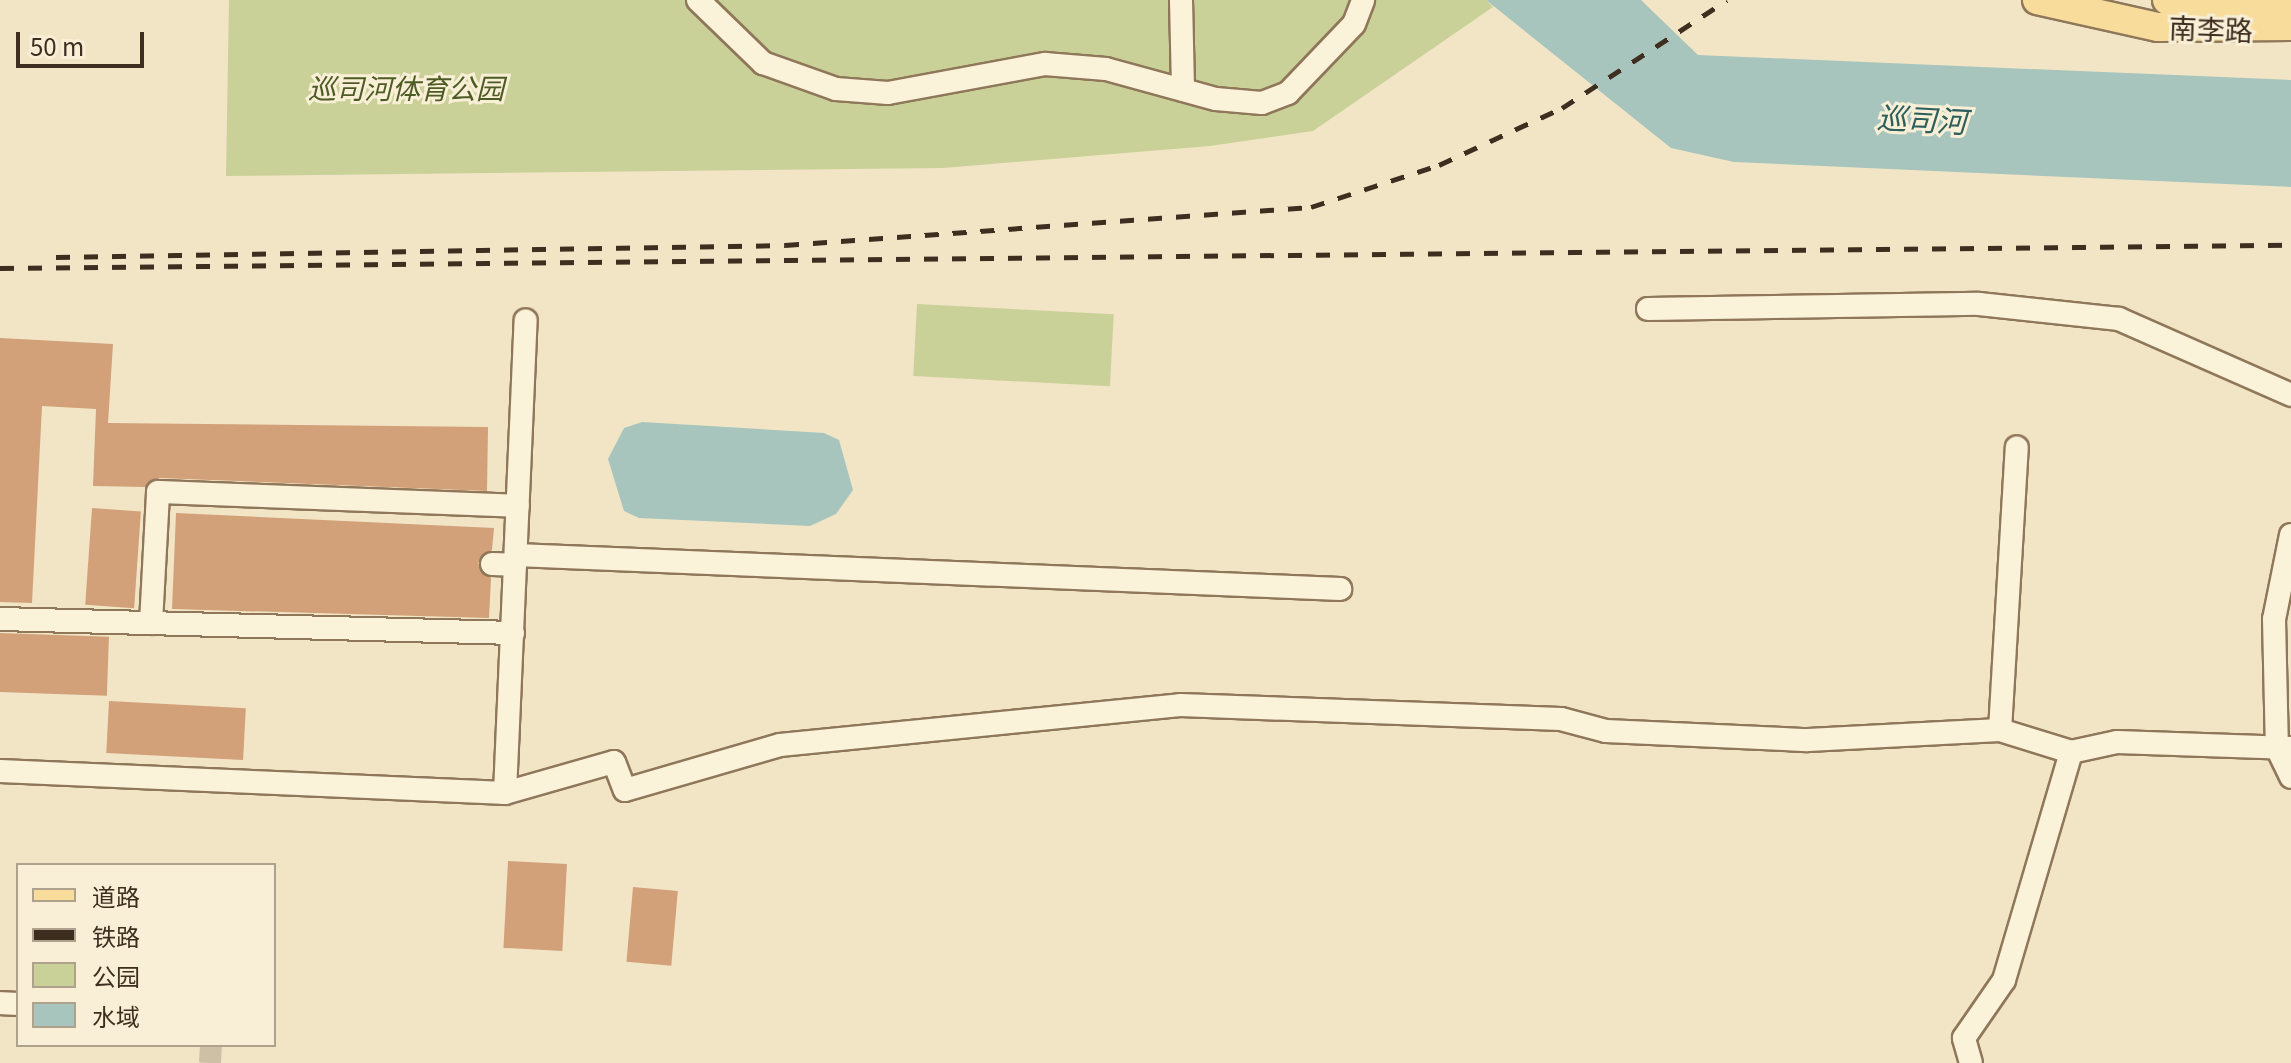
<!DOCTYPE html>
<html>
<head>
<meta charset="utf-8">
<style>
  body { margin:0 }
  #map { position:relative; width:2291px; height:1063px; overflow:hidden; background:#f2e5c6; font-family:Georgia,"Noto Sans SC",serif }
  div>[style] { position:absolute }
  .green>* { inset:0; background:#c9d198; transform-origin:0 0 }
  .water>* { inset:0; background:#a7c5bd }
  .building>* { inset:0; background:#d2a079; transform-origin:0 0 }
  .minor-tunnel>* { height:22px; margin-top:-11px; transform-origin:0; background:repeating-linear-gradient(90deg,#cec0a5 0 22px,transparent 0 33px) }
  .roads { filter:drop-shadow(2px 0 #8f775a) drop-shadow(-2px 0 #8f775a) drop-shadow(0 2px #8f775a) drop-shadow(0 -2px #8f775a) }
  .minor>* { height:22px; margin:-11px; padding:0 11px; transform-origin:11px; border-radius:11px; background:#fbf2da }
  .major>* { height:28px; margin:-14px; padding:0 14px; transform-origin:14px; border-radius:14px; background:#f7dc9c }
  .rail>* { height:5px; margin-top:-2.5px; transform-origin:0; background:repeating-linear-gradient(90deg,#3e2e1f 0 14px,transparent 0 28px) }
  span { translate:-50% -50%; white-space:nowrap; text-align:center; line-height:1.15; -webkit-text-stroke:6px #f8efd6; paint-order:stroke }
  .street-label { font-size:28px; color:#3e2e1f }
  .park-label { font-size:28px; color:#4d5c24; font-style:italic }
  .water-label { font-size:30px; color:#2d5f5c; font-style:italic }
  .legend { position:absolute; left:16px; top:863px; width:260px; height:184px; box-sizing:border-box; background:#f8efd6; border:2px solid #aea28d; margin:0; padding:10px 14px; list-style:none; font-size:24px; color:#3e2e1f }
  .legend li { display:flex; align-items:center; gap:16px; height:40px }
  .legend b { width:40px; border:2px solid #aea28d }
  .scale { position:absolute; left:16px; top:32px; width:128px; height:36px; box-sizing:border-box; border:4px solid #3e2e1f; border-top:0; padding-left:10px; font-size:24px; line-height:28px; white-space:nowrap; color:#3e2e1f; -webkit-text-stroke:6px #f8efd6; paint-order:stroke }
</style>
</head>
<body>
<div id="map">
  <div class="green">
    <div style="clip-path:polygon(229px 0,1486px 0,1493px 7px,1313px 131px,1210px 146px,943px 168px,226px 176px)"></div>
    <div style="left:917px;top:304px;width:197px;height:72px;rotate:3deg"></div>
  </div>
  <div class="water">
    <div style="clip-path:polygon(1486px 0,1641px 0,1698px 55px,2291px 80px,2291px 187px,1734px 162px,1671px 148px)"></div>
    <div style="clip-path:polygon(642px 422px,824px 433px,839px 440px,853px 490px,836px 514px,810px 526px,639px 518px,624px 511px,608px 459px,624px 428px)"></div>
  </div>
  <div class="building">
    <div style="clip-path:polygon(0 338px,113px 344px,108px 423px,488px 427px,487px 491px,159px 478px,145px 487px,93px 486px,96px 409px,42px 406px,32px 603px,0 602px)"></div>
    <div style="left:92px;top:508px;width:49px;height:97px;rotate:4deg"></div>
    <div style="clip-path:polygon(176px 513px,494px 528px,492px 550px,478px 563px,491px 578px,489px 618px,172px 609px)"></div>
    <div style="left:0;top:633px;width:109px;height:59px;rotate:2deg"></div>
    <div style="left:109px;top:701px;width:137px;height:52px;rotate:3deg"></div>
    <div style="left:508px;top:861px;width:59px;height:87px;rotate:3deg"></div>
    <div style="left:633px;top:887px;width:45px;height:75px;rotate:5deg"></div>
  </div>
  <div class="minor-tunnel">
    <div style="left:210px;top:1063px;width:18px;rotate:-87deg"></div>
  </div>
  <div class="roads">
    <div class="minor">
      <div style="left:698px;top:0;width:91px;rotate:44.1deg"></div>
      <div style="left:763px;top:63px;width:77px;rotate:19.6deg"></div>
      <div style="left:836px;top:89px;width:52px;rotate:4.4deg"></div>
      <div style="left:888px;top:93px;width:160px;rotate:-10.5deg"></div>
      <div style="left:1045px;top:64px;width:61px;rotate:4.7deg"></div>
      <div style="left:1106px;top:69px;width:114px;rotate:15.3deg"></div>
      <div style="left:1216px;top:99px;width:46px;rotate:5deg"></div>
      <div style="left:1262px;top:103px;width:28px;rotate:-21deg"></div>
      <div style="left:1288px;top:93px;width:95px;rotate:-46.3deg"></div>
      <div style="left:1354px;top:24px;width:26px;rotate:-69deg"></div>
      <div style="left:1181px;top:0;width:90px;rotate:88.7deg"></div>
      <div style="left:1648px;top:309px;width:331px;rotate:-0.9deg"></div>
      <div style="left:1979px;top:304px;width:141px;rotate:6.1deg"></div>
      <div style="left:2119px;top:319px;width:188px;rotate:23.8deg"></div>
      <div style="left:2291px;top:535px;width:86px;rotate:101.4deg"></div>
      <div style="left:2274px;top:619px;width:129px;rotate:88.7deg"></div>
      <div style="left:2277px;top:748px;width:32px;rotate:64deg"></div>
      <div style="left:516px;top:555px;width:825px;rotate:2.36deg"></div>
      <div style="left:492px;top:564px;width:23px;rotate:2deg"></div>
      <div style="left:0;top:619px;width:513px;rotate:1.56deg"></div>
      <div style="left:151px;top:623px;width:131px;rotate:-86.9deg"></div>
      <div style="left:158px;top:492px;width:360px;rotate:2.2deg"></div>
      <div style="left:2000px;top:730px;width:283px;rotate:-86.6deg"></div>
      <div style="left:0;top:771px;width:505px;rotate:2.49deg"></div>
      <div style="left:505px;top:793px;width:113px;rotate:-15.9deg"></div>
      <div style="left:614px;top:762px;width:30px;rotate:69deg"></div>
      <div style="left:625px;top:790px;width:161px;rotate:-16.2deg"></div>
      <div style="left:780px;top:745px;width:402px;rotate:-5.7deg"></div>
      <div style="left:1180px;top:705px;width:381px;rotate:2.1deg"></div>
      <div style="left:1561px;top:719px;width:47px;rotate:14.9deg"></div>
      <div style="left:1606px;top:731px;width:202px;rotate:2.6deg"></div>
      <div style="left:1808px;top:740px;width:192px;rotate:-3deg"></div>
      <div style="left:2000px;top:730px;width:74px;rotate:17.2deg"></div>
      <div style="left:2071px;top:752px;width:47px;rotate:-12.3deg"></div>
      <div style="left:2117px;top:742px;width:174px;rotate:2deg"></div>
      <div style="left:505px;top:793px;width:473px;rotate:-87.5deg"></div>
      <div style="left:0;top:1003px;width:18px;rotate:3deg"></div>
      <div style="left:1971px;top:1063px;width:26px;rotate:-106deg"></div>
      <div style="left:1964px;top:1038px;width:70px;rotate:-55.4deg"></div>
      <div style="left:2004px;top:980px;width:238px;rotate:-73.6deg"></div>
    </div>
    <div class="major">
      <div style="left:2037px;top:0;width:124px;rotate:12.6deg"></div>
      <div style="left:2158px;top:27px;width:133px;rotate:-0.4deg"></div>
      <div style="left:2167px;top:0;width:85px;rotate:4deg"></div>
      <div style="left:2252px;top:6px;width:39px;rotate:-7deg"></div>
    </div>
  </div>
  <div class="rail">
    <div style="left:56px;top:257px;width:729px;rotate:-0.94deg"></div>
    <div style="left:785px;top:245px;width:527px;rotate:-4.13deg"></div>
    <div style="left:1311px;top:207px;width:135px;rotate:-18.2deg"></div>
    <div style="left:1439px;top:165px;width:136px;rotate:-24.9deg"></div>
    <div style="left:1562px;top:108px;width:197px;rotate:-33.2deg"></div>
    <div style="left:0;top:268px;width:2291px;rotate:-0.58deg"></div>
  </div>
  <div class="street-label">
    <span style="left:2211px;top:28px;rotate:2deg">南李路</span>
  </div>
  <div class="park-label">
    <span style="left:406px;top:87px">巡司河体育公园</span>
  </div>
  <div class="water-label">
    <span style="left:1922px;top:118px;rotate:3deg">巡司河</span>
  </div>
  <ul class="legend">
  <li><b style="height:10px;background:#f7dc9c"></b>道路</li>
  <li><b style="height:10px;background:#3e2e1f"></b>铁路</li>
  <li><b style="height:22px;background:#c9d198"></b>公园</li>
  <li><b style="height:22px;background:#a7c5bd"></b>水域</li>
  </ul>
  <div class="scale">50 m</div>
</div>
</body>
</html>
